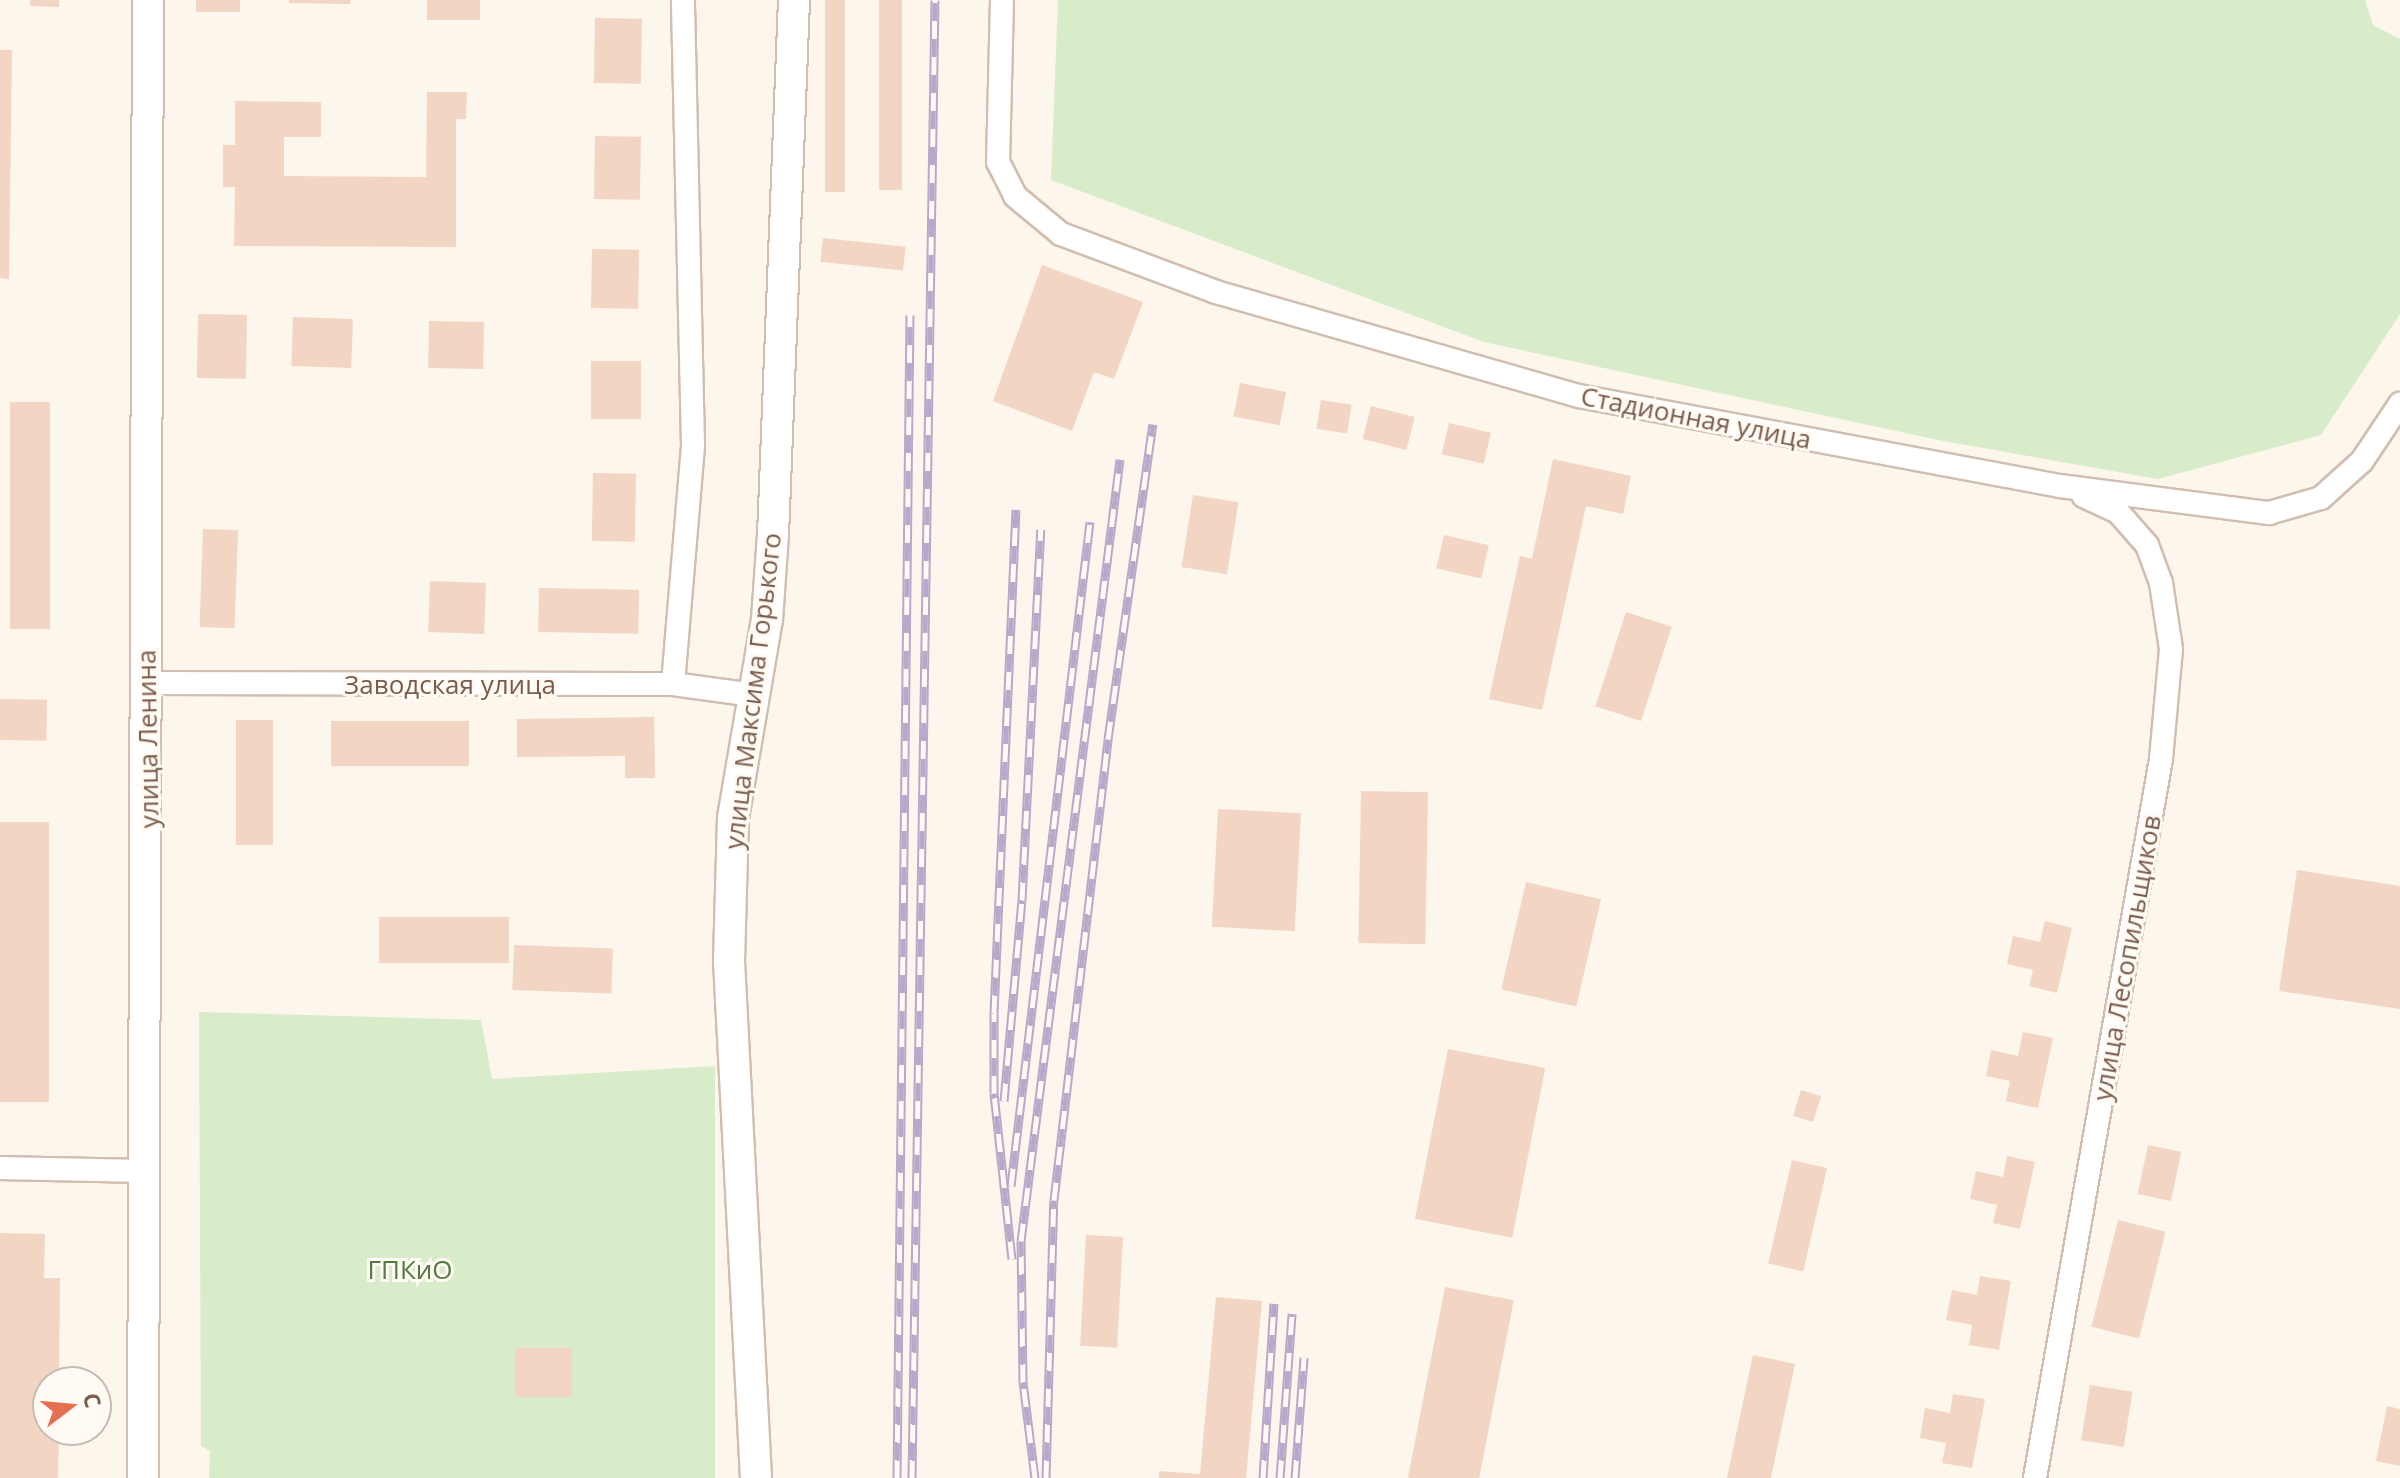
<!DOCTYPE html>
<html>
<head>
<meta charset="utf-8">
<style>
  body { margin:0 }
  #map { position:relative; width:2400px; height:1478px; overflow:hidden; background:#fdf6ec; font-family:"Open Sans",sans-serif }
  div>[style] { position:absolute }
  .green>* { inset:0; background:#d8ecc9 }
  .building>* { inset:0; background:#f3d5c3; transform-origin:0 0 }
  .roads { filter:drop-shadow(2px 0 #d1beb0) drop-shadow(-2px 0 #d1beb0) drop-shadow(0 2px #d1beb0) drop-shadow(0 -2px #d1beb0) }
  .street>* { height:22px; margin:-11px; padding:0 11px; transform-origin:11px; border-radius:11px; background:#fff }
  .secondary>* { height:30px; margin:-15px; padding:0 15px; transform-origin:15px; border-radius:15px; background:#fff }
  .rail>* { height:9px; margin-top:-4.5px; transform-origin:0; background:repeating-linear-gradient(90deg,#fffaf3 0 18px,#b9a8c9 0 36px); box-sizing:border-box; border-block:2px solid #b9a8c9 }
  span { translate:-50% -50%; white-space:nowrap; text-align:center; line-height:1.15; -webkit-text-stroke:6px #fffaf3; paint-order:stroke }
  .street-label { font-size:26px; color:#7a5c4d }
  .park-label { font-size:26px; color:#537a41 }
  .north { position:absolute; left:32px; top:1366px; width:80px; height:80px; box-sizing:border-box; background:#fffaf3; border:2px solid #cabbb1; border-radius:50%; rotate:74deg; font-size:22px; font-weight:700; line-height:32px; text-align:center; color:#7a5c4d }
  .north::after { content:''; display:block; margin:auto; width:28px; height:36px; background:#e76f51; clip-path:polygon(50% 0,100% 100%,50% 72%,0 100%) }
</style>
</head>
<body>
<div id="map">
  <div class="green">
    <div style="clip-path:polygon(1058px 0,2365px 0,2373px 25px,2400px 39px,2400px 314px,2321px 435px,2158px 479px,1938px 440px,1484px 342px,1051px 180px)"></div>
    <div style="clip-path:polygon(199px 1012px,481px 1020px,492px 1079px,715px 1066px,715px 1478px,209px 1478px,210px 1451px,201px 1446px)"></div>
  </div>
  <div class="building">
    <div style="clip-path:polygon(30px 0,59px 0,59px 7px,30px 6px)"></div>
    <div style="left:196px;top:0;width:44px;height:12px"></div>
    <div style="clip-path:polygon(289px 0,350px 0,350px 4px,289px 3px)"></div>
    <div style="left:427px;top:0;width:53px;height:20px"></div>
    <div style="left:825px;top:0;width:20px;height:192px"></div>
    <div style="left:879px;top:0;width:23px;height:190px"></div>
    <div style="left:595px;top:18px;width:47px;height:65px;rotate:1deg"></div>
    <div style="clip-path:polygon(0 50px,12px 50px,9px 279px,0 278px)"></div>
    <div style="clip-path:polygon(427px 92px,467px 92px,466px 119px,456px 119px,456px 247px,234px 246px,235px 187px,223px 187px,223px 145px,235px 145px,235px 101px,321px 102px,321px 137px,284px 137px,284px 176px,426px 177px)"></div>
    <div style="left:595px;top:136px;width:46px;height:63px;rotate:1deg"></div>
    <div style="left:823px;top:238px;width:83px;height:24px;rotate:6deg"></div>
    <div style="left:592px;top:249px;width:47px;height:59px;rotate:1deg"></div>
    <div style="clip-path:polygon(1042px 265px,1143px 302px,1114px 379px,1094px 372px,1072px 431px,993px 401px)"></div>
    <div style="left:198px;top:314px;width:49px;height:64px;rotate:1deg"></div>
    <div style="left:293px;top:317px;width:60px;height:49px;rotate:2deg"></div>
    <div style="left:429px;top:321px;width:55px;height:47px;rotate:1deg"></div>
    <div style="left:591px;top:361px;width:50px;height:58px"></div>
    <div style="left:1240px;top:383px;width:47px;height:34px;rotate:11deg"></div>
    <div style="left:1321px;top:400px;width:31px;height:29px;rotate:9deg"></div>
    <div style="left:10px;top:402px;width:40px;height:227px"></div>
    <div style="left:1371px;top:406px;width:45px;height:34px;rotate:14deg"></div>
    <div style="left:1449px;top:423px;width:43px;height:32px;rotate:13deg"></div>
    <div style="clip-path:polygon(1553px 459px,1631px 476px,1623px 514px,1586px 506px,1542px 710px,1489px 699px,1520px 556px,1532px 559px)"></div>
    <div style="left:593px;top:473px;width:43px;height:68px;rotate:1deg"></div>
    <div style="left:1193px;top:495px;width:46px;height:73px;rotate:9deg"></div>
    <div style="left:203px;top:529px;width:35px;height:98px;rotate:2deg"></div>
    <div style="left:1444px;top:535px;width:46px;height:34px;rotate:13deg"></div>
    <div style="left:430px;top:581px;width:56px;height:51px;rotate:2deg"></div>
    <div style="left:539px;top:588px;width:100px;height:44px;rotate:1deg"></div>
    <div style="left:1626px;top:612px;width:48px;height:99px;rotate:18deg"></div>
    <div style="left:0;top:699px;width:47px;height:41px;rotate:1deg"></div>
    <div style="clip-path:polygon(654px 717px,655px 778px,625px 778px,625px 756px,517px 757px,517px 719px)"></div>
    <div style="left:236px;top:720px;width:37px;height:125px"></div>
    <div style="left:331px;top:721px;width:138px;height:45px"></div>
    <div style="left:1361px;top:791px;width:67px;height:152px;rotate:1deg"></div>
    <div style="left:1218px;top:809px;width:83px;height:118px;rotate:3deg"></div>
    <div style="left:0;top:822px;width:49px;height:280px"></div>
    <div style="clip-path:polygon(2297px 870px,2400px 886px,2400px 1009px,2279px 991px)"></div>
    <div style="left:1526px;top:882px;width:77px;height:110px;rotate:13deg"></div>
    <div style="left:379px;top:917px;width:130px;height:46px"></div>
    <div style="clip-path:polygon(2045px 921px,2072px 928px,2057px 993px,2029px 986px,2033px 970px,2007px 964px,2013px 936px,2040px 942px)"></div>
    <div style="left:514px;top:945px;width:99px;height:45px;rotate:2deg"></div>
    <div style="clip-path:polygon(2023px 1032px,2053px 1038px,2038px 1108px,2006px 1101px,2010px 1081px,1986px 1076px,1991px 1050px,2018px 1056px)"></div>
    <div style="left:1448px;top:1049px;width:99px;height:173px;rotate:11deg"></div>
    <div style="left:1801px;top:1090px;width:21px;height:27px;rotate:17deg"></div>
    <div style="left:2148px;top:1145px;width:34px;height:50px;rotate:12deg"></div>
    <div style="clip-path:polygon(2007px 1156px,2035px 1162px,2020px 1229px,1993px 1223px,1997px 1205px,1970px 1199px,1976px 1171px,2003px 1177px)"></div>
    <div style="left:1792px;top:1160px;width:36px;height:106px;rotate:13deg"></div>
    <div style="left:2118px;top:1220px;width:49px;height:110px;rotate:14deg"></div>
    <div style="clip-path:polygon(0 1233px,45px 1234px,44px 1278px,60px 1278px,59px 1382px,48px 1382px,48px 1430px,59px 1430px,58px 1478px,0 1478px)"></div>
    <div style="left:1086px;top:1235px;width:37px;height:111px;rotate:3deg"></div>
    <div style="clip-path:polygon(1980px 1276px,2011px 1281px,1999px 1350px,1969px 1345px,1972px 1325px,1946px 1320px,1952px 1290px,1977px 1295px)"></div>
    <div style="left:1445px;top:1287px;width:70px;height:194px;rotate:11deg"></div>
    <div style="clip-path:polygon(1216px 1297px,1262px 1301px,1246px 1478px,1159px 1478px,1159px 1471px,1200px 1474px)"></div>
    <div style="left:515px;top:1348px;width:57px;height:49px"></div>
    <div style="left:1753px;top:1355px;width:43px;height:126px;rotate:12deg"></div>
    <div style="left:2090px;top:1385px;width:43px;height:56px;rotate:9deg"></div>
    <div style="clip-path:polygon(1953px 1394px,1985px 1399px,1972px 1468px,1942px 1463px,1946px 1443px,1920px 1438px,1925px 1408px,1950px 1413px)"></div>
    <div style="clip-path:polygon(2387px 1406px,2400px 1409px,2400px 1466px,2376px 1461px)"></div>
  </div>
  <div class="roads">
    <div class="street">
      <div style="left:1002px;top:0;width:162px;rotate:91.4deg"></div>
      <div style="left:998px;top:162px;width:38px;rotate:63deg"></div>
      <div style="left:1015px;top:196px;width:60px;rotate:39.6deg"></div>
      <div style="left:1061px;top:234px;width:165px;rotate:20.5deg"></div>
      <div style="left:1216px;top:292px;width:378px;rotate:16deg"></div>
      <div style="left:1579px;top:396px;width:489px;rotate:10.6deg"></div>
      <div style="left:2060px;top:486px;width:211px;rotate:7.4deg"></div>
      <div style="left:2269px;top:513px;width:54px;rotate:-16.1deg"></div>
      <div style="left:2321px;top:498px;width:55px;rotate:-42.1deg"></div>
      <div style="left:2362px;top:461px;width:69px;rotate:-56.3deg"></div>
      <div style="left:147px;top:683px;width:526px;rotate:0.11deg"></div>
      <div style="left:673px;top:684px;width:81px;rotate:7.8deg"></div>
      <div style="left:673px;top:684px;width:240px;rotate:-85.2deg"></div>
      <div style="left:693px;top:445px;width:445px;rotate:-91.3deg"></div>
      <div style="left:0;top:1168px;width:147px;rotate:1.2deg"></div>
      <div style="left:2035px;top:1478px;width:730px;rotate:-80.06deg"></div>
      <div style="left:2161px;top:759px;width:110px;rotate:-84.8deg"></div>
      <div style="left:2171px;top:649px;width:67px;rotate:-98.6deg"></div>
      <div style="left:2161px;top:583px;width:40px;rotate:-110.2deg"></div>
      <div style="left:2147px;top:545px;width:44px;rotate:-131.3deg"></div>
      <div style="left:2118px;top:512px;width:38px;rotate:-155deg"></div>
    </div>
    <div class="secondary">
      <div style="left:143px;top:1478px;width:1478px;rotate:-89.81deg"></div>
      <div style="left:756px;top:1478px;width:518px;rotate:-92.99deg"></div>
      <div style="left:729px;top:961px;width:143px;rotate:-88.4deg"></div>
      <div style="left:733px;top:818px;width:201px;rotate:-80.3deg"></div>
      <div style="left:767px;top:620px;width:85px;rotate:-86deg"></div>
      <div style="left:773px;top:535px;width:535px;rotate:-87.75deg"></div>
    </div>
  </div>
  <div class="rail">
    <div style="left:1004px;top:1101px;width:202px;rotate:-84.9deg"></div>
    <div style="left:1022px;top:900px;width:371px;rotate:-87.1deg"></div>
    <div style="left:1011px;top:1186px;width:669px;rotate:-83.22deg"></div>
    <div style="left:1012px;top:1259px;width:167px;rotate:-96.2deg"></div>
    <div style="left:994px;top:1093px;width:80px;rotate:-90deg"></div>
    <div style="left:994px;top:1013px;width:504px;rotate:-87.5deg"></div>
    <div style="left:897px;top:1478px;width:1163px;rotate:-89.36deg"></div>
    <div style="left:912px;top:1478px;width:1478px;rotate:-89.11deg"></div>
    <div style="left:1035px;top:1478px;width:97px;rotate:-97.1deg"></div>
    <div style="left:1023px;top:1382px;width:141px;rotate:-90.8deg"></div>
    <div style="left:1021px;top:1241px;width:788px;rotate:-82.78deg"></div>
    <div style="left:1046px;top:1478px;width:278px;rotate:-88.4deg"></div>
    <div style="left:1054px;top:1200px;width:464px;rotate:-83.3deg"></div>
    <div style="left:1108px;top:739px;width:318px;rotate:-81.9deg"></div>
    <div style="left:1263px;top:1478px;width:175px;rotate:-86.4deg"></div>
    <div style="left:1280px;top:1478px;width:165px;rotate:-85.8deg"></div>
    <div style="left:1295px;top:1478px;width:121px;rotate:-85.7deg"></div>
  </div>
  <div class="street-label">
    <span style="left:1696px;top:418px;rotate:11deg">Стадионная улица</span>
    <span style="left:450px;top:685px">Заводская улица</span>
    <span style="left:753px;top:691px;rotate:-83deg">улица Максима Горького</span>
    <span style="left:148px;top:739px;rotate:-91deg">улица Ленина</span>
    <span style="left:2127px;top:958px;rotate:-80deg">улица Лесопильщиков</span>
  </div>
  <div class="park-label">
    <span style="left:410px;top:1270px">ГПКиО</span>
  </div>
  <div class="north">С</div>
</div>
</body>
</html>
